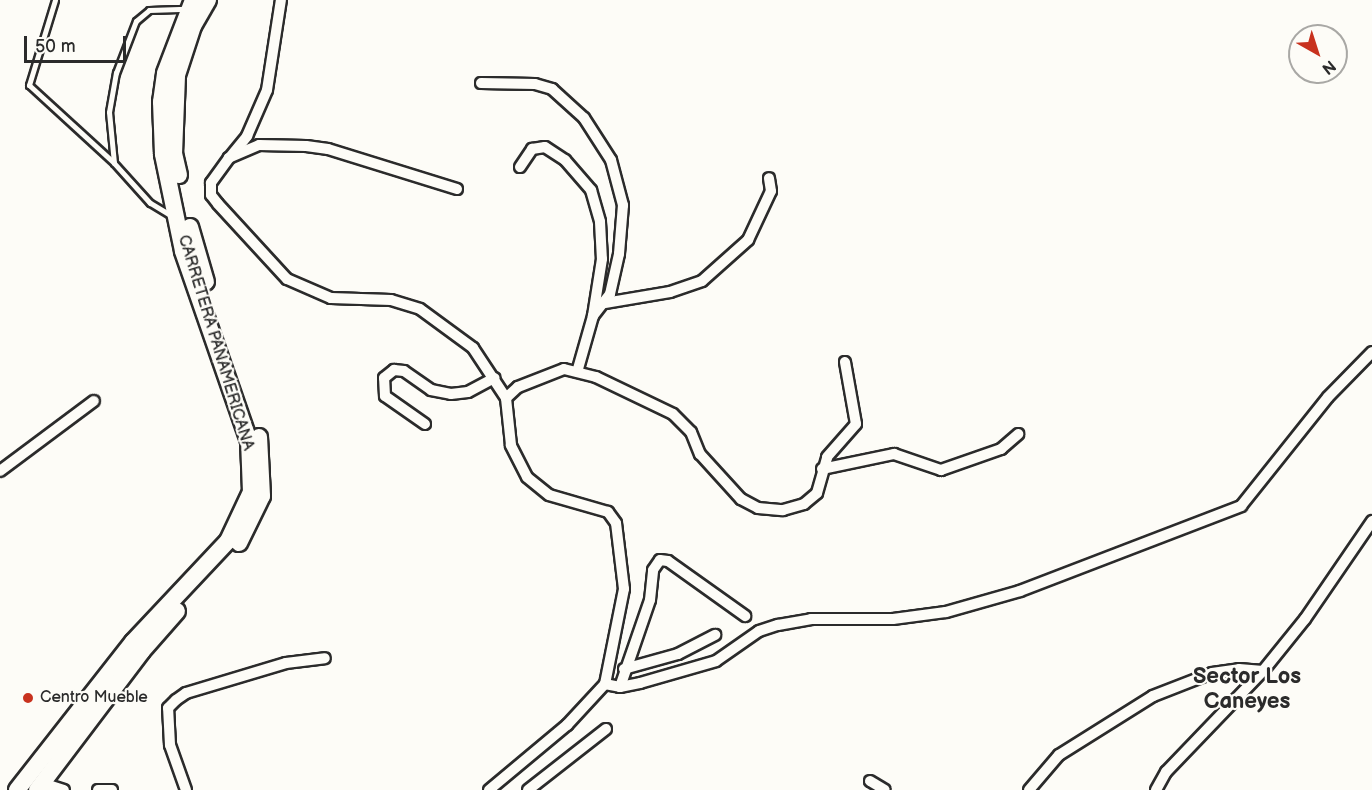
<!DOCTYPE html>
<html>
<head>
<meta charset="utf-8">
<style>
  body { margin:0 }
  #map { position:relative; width:1372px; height:790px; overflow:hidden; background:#fdfcf7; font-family:"Balsamiq Sans",sans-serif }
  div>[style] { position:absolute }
  .roads { filter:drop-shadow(2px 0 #2b2b2b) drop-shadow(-2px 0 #2b2b2b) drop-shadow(0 2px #2b2b2b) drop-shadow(0 -2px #2b2b2b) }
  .lane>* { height:5px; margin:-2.5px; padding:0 2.5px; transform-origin:2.5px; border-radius:2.5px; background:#fdfcf7 }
  .street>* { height:10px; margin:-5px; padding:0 5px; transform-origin:5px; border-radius:5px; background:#fdfcf7 }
  .primary>* { height:16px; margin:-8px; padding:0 8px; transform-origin:8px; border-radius:8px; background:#fdfcf7 }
  .dots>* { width:16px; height:16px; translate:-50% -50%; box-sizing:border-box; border:3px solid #fdfcf7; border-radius:50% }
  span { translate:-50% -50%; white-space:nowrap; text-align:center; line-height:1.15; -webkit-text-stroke:4.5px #fdfcf7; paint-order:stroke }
  .street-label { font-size:16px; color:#2b2b2b }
  .poi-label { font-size:16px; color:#2b2b2b }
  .left { translate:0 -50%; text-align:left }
  .district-label { font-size:22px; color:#2b2b2b; font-weight:700 }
  .north { position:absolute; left:1288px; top:24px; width:60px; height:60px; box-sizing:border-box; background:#fdfcf7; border:2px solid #a9a8a5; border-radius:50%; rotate:141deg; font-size:16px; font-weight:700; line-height:24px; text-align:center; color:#2b2b2b }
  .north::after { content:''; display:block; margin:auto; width:21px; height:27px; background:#c8321e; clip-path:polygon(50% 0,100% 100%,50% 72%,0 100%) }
  .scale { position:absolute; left:24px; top:36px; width:102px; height:27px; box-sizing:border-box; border:3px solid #2b2b2b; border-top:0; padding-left:8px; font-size:18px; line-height:21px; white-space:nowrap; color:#2b2b2b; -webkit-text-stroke:4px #fdfcf7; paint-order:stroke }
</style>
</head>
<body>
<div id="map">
  <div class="roads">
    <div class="lane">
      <div style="left:55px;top:0;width:89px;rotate:107deg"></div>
      <div style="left:29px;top:85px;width:115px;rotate:42.5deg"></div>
      <div style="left:172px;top:216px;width:26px;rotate:-149deg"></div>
      <div style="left:150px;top:203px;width:54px;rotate:-132deg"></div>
      <div style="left:114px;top:163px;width:51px;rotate:-95.6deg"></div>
      <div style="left:109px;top:112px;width:40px;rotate:-80deg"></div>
      <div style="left:116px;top:73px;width:56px;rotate:-69deg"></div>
      <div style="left:136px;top:21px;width:17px;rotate:-40deg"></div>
      <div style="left:149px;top:10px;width:38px;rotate:-2deg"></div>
    </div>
    <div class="street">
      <div style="left:481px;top:83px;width:54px;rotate:1.1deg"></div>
      <div style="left:535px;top:84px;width:18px;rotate:16deg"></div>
      <div style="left:552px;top:89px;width:43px;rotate:42.2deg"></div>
      <div style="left:584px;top:118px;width:50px;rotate:57.3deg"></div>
      <div style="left:611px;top:160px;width:47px;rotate:75.1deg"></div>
      <div style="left:623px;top:205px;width:49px;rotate:94.7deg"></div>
      <div style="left:619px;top:254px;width:41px;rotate:102.7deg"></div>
      <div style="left:610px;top:294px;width:28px;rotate:128deg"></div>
      <div style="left:231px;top:156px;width:26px;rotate:-51deg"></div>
      <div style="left:247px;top:136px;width:50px;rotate:-66.5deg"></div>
      <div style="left:267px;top:90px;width:91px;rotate:-81.2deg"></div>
      <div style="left:520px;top:167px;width:22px;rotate:-56deg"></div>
      <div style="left:532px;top:149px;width:13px;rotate:-9deg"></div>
      <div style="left:545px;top:147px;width:24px;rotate:33deg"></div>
      <div style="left:565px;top:160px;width:40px;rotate:49deg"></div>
      <div style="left:591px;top:190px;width:33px;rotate:74deg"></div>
      <div style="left:600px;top:222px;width:37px;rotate:87deg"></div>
      <div style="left:602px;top:259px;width:58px;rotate:99deg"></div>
      <div style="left:593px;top:316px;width:58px;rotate:105.9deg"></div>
      <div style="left:457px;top:189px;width:135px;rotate:-162.8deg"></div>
      <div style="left:328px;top:149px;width:22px;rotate:-172deg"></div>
      <div style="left:306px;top:146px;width:47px;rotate:-178.8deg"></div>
      <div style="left:259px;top:145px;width:33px;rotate:157deg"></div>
      <div style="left:229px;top:158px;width:31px;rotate:126deg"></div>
      <div style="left:211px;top:183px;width:12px;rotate:90deg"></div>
      <div style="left:211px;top:195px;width:11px;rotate:52deg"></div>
      <div style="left:218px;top:204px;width:102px;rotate:47.4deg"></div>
      <div style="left:287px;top:279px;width:48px;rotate:23.4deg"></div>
      <div style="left:331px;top:298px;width:60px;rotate:1.9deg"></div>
      <div style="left:391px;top:300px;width:30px;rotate:17deg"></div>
      <div style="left:420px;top:309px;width:66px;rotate:36.3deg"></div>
      <div style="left:473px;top:348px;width:60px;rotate:56.6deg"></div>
      <div style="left:605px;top:303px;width:66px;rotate:-9.6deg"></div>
      <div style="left:670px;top:292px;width:34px;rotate:-19deg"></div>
      <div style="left:702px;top:281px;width:62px;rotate:-41.7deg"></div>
      <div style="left:748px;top:240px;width:54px;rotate:-64.9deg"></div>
      <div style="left:771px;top:191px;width:13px;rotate:-99deg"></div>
      <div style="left:425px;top:424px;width:49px;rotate:-145deg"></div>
      <div style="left:385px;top:396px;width:18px;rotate:-93deg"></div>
      <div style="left:384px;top:378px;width:13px;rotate:-39deg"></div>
      <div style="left:394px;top:370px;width:10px;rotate:6deg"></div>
      <div style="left:404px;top:371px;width:33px;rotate:35deg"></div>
      <div style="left:431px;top:390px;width:20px;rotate:11deg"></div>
      <div style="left:451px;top:394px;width:17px;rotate:-7deg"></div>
      <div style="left:468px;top:392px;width:30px;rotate:-28deg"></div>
      <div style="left:822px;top:469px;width:74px;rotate:-11.8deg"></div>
      <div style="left:894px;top:454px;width:50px;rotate:18.8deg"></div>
      <div style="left:941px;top:470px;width:64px;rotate:-19.3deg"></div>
      <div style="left:1001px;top:449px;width:23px;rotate:-41deg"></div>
      <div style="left:0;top:471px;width:117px;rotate:-36.7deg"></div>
      <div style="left:624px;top:669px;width:56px;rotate:-15.5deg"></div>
      <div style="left:678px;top:654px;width:42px;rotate:-27.2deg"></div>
      <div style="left:605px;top:684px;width:15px;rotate:11deg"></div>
      <div style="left:620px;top:687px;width:20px;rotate:-11deg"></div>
      <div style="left:640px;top:683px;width:79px;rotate:-16.1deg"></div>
      <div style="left:716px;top:661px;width:52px;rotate:-34.9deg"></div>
      <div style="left:759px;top:631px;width:20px;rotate:-18deg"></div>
      <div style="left:778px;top:625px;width:34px;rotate:-10deg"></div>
      <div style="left:811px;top:619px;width:82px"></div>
      <div style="left:893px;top:619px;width:53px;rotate:-7.5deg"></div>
      <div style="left:946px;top:612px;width:77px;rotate:-15.8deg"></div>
      <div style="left:1020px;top:591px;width:237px;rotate:-21deg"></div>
      <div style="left:1241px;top:506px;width:139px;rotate:-51.4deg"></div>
      <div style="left:1328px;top:397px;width:63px;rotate:-45.6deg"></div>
      <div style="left:620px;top:687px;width:92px;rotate:-71deg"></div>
      <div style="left:650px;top:600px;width:30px;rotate:-84deg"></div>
      <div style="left:653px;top:570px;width:12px;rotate:-55deg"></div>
      <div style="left:660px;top:560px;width:8px;rotate:7deg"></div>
      <div style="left:668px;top:561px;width:95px;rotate:35.5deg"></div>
      <div style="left:870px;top:781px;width:17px;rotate:31deg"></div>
      <div style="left:42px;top:783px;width:23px;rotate:18deg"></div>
      <div style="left:98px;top:790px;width:14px"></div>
      <div style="left:186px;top:790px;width:48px;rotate:-109.6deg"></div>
      <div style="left:170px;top:745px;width:37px;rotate:-93deg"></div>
      <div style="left:168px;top:708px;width:11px;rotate:-45deg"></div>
      <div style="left:176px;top:700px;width:12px;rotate:-35deg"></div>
      <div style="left:186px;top:693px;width:104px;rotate:-16.7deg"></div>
      <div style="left:286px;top:663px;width:39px;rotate:-7deg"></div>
      <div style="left:489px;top:790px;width:102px;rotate:-39.8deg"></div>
      <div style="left:567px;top:725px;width:56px;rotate:-47.2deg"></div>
      <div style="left:605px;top:684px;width:97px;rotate:-78.7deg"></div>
      <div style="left:624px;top:589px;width:66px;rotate:-96.9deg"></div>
      <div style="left:616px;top:523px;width:14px;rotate:-126deg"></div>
      <div style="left:608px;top:512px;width:61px;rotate:-163.9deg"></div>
      <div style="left:549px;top:495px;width:28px;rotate:-141deg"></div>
      <div style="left:527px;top:477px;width:36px;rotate:-117deg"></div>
      <div style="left:511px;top:445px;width:47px;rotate:-96.1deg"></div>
      <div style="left:506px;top:398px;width:16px;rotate:-43deg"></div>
      <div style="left:518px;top:387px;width:49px;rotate:-21.4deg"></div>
      <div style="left:564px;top:369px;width:33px;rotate:14deg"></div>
      <div style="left:596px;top:377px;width:85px;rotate:25.7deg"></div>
      <div style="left:673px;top:414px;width:25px;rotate:45deg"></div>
      <div style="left:691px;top:432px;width:24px;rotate:68deg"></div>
      <div style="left:700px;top:454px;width:61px;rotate:47.7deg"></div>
      <div style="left:741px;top:499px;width:19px;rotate:28deg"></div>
      <div style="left:758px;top:508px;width:25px;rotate:5deg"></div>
      <div style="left:783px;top:510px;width:22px;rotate:-16deg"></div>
      <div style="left:804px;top:504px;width:17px;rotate:-40deg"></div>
      <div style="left:817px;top:493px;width:37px;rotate:-74deg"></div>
      <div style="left:827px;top:457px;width:44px;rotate:-48.7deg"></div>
      <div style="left:856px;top:424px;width:63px;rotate:-100.1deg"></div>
      <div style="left:528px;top:790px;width:99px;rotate:-38deg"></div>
      <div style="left:1029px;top:790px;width:46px;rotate:-49.4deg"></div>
      <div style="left:1059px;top:755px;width:111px;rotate:-32.1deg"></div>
      <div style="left:1153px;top:696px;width:63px;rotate:-21.3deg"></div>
      <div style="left:1212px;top:673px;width:27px;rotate:-8deg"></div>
      <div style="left:1239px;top:669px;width:24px;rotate:5deg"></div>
      <div style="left:1156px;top:790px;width:21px;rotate:-61deg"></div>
      <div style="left:1166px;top:772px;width:140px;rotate:-46.2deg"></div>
      <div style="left:1263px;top:671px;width:67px;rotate:-51.1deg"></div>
      <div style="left:1305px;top:619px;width:119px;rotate:-55.6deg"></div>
    </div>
    <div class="primary">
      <div style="left:179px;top:175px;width:22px;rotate:-103deg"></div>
      <div style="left:174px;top:154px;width:79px;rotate:-87.8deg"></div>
      <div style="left:177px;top:75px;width:52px;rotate:-71.9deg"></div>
      <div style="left:193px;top:26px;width:30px;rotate:-60deg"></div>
      <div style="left:190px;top:227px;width:57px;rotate:73.8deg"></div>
      <div style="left:239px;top:543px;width:52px;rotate:-63.9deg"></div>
      <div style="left:262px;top:496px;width:59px;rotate:-92.9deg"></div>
      <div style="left:17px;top:790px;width:188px;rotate:-51.9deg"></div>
      <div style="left:133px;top:642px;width:139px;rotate:-46.8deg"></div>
      <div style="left:228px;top:541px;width:54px;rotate:-64.9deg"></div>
      <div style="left:251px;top:492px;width:51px;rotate:-92.2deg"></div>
      <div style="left:249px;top:441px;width:201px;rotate:-109.2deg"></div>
      <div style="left:183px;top:251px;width:99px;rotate:-101.7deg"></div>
      <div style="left:163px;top:154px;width:52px;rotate:-92.2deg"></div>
      <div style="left:161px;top:102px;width:29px;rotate:-82deg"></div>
      <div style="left:165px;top:73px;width:78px;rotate:-69deg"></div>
      <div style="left:37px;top:790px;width:174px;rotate:-52.9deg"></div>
      <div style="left:142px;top:651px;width:53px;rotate:-48.8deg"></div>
    </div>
  </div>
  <div class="dots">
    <div style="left:28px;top:698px;background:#c8321e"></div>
  </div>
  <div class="street-label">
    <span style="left:215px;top:343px;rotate:73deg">CARRETERA PANAMERICANA</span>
  </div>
  <div class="poi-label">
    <span class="left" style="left:40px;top:698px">Centro Mueble</span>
  </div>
  <div class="district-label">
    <span style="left:1247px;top:689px">Sector Los<br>Caneyes</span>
  </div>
  <div class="north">N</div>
  <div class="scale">50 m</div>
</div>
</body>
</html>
